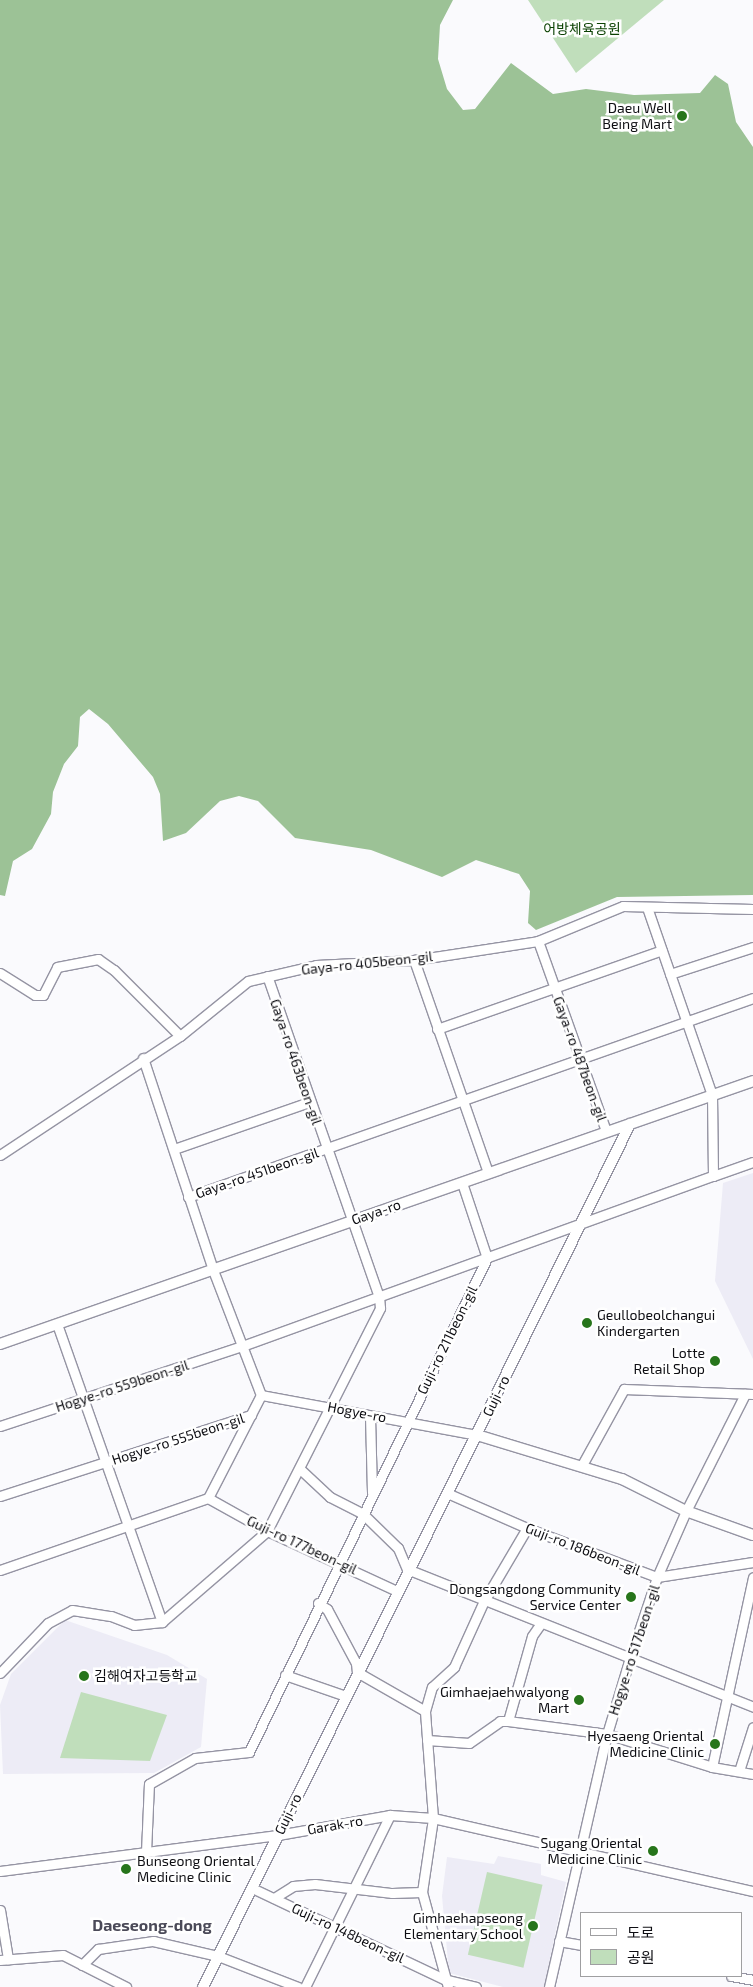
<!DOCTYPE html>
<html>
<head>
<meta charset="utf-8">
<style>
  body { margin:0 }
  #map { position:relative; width:753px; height:1987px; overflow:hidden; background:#fafafd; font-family:"Exo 2","Noto Sans KR",sans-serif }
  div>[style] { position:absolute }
  .built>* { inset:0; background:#edecf6 }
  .green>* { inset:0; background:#c0debb; transform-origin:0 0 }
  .forest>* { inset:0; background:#9cc296 }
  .roads { filter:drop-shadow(1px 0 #9594a3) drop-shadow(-1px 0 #9594a3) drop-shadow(0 1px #9594a3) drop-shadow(0 -1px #9594a3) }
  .minor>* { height:9px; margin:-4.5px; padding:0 4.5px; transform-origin:4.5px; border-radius:4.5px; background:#fff }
  .major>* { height:10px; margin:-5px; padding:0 5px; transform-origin:5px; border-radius:5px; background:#fff }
  .dots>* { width:14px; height:14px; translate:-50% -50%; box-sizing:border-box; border:2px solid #fff; border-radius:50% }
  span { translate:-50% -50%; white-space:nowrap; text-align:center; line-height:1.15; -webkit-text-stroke:5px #fff; paint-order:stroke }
  .park-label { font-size:14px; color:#0c4204 }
  .poi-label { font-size:14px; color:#0e0e13 }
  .right { translate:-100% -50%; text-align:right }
  .left { translate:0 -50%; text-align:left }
  .street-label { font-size:14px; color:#0e0e13 }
  .quarter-label { font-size:16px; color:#4b4a58; font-weight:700 }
  .legend { position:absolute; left:580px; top:1912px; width:162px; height:65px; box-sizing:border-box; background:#fff; border:1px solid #9f9fa1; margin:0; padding:6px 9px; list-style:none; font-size:15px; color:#0e0e13 }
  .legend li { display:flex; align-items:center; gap:10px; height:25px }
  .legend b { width:25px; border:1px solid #9f9fa1 }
</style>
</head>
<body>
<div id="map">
  <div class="built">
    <div style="clip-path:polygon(753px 1173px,753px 1359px,715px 1281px,723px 1183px)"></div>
    <div style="clip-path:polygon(65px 1620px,167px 1655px,207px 1679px,201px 1747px,154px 1773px,3px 1774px,0 1705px,11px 1674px)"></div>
    <div style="clip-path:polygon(498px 1856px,541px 1864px,541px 1875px,566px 1882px,544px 1987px,503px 1987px,449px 1973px,442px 1896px,447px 1857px,494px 1864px)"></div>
  </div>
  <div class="green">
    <div style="clip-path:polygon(528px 0,664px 0,576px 73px)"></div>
    <div style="clip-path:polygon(81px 1692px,167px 1715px,150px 1761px,60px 1758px)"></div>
    <div style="left:487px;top:1872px;width:57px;height:85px;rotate:13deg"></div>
  </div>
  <div class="forest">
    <div style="clip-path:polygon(0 0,453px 0,440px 25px,438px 59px,447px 89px,463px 110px,475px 109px,511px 63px,553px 94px,586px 89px,634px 95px,700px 93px,715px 75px,728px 84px,736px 122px,753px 147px,753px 895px,617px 897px,536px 930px,528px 923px,530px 891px,519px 874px,476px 860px,442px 877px,371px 850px,295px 838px,258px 801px,239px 796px,220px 801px,186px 833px,163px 841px,160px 794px,153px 777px,108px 724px,89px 709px,80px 717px,78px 746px,64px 764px,53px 792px,51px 814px,32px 849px,13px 861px,5px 896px,0 895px)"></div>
  </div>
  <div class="roads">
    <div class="minor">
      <div style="left:538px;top:941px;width:202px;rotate:70.3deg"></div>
      <div style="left:414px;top:960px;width:225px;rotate:70.8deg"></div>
      <div style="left:0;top:973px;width:41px;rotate:32.2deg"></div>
      <div style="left:35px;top:995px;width:8px"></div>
      <div style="left:43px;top:995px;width:31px;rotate:-63deg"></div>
      <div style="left:57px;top:967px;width:42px;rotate:-11deg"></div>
      <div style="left:98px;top:959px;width:19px;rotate:35deg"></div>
      <div style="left:114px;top:970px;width:93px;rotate:45deg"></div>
      <div style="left:670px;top:974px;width:87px;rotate:-18deg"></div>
      <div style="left:437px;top:1029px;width:238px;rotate:-19.3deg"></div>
      <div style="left:143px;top:1058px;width:223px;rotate:71.7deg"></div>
      <div style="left:213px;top:1270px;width:134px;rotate:69deg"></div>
      <div style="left:261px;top:1395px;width:220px;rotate:10.5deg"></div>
      <div style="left:174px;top:1149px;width:143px;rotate:-19.2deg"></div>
      <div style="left:0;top:1155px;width:216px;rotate:-33.5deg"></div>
      <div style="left:180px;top:1036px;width:87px;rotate:-39deg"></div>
      <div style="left:248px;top:981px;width:70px;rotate:-13.2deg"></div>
      <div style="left:316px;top:965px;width:98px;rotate:-2.9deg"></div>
      <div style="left:414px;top:960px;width:125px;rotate:-8.7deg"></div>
      <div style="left:538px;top:941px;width:92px;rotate:-22.4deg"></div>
      <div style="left:623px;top:906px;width:130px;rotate:1.3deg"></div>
      <div style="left:713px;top:1176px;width:42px;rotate:-19.3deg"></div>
      <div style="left:188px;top:1197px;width:599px;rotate:-19.4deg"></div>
      <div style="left:57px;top:1324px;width:316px;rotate:70.6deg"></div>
      <div style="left:370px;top:1416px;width:77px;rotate:88.5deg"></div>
      <div style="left:0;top:1426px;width:258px;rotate:-18.3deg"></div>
      <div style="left:245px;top:1345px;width:498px;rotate:-19.9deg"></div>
      <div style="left:713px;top:1176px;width:81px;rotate:-90.7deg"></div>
      <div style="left:712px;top:1095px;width:199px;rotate:-109.1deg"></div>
      <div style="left:582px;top:1465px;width:87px;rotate:-61.1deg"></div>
      <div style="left:624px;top:1389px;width:129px;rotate:2.2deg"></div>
      <div style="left:300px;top:1469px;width:41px;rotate:43deg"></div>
      <div style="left:330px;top:1497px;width:37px;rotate:27deg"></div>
      <div style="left:363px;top:1514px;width:49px;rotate:44.2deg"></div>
      <div style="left:398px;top:1548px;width:23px;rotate:67deg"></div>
      <div style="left:407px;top:1569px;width:373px;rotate:21.7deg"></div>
      <div style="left:447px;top:1493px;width:87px;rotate:23.6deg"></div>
      <div style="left:527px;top:1528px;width:139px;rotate:20.7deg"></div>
      <div style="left:657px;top:1577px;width:97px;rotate:-8.9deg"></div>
      <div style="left:0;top:1496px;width:264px;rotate:-17.9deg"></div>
      <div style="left:208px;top:1498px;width:68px;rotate:29.2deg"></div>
      <div style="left:267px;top:1531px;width:143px;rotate:24.8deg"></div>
      <div style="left:0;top:1570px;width:220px;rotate:-19.1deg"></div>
      <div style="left:208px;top:1498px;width:116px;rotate:-62.8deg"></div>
      <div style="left:318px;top:1603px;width:11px;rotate:34deg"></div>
      <div style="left:327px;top:1609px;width:61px;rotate:61.8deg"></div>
      <div style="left:356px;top:1663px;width:9px;rotate:84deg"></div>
      <div style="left:357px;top:1672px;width:78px;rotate:29.8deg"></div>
      <div style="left:0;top:1673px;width:69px;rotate:-46.2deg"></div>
      <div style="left:48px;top:1623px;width:27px;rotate:-28deg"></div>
      <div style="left:72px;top:1610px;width:39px;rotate:9deg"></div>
      <div style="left:111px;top:1616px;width:25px;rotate:21deg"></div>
      <div style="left:134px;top:1625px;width:28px;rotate:-6deg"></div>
      <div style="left:162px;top:1622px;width:139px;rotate:-40.9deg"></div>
      <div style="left:267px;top:1531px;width:250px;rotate:-63.1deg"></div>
      <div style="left:380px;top:1308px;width:11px;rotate:-95deg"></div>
      <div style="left:379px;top:1297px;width:340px;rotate:-109.2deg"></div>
      <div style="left:285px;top:1675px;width:65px;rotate:19deg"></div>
      <div style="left:508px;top:1721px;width:88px;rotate:-74.2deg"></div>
      <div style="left:532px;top:1636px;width:16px;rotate:-55deg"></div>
      <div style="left:427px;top:1740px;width:42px;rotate:4.1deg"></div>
      <div style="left:469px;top:1743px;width:38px;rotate:-35deg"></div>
      <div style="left:500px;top:1721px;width:8px"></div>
      <div style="left:508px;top:1721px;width:100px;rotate:7.5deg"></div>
      <div style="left:607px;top:1734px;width:110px;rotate:17.4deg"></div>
      <div style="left:712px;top:1767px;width:42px;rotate:9.7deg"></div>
      <div style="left:712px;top:1767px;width:194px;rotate:-77.8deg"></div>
      <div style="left:739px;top:1771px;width:46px;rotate:-72.3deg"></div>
      <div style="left:146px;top:1852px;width:68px;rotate:-87.5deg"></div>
      <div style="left:149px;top:1784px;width:53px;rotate:-29.5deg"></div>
      <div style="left:195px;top:1758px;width:54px;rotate:-6.3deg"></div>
      <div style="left:249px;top:1752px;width:548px;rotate:-64.28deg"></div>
      <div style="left:487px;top:1258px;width:79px;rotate:-108.4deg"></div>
      <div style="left:0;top:1871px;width:280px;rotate:-7.4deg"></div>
      <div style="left:278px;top:1835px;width:114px;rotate:-10.1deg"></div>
      <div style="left:390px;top:1815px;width:43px;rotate:4deg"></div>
      <div style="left:433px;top:1818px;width:328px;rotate:12.9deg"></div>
      <div style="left:252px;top:1888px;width:212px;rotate:25.4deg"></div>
      <div style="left:444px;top:1979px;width:33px;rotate:14deg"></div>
      <div style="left:274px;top:1898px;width:22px;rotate:-32deg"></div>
      <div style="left:293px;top:1886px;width:22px;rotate:-5deg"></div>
      <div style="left:315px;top:1884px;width:78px;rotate:6.7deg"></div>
      <div style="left:392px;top:1893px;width:30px;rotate:-2deg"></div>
      <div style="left:0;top:1910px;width:50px;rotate:80.7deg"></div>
      <div style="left:559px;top:1941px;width:23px;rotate:10deg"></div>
      <div style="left:0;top:1960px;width:63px;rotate:-4.5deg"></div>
      <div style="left:63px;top:1955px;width:71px;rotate:26.9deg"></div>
      <div style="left:82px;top:1965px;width:23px;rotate:-45deg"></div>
      <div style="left:98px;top:1949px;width:56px;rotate:-8.3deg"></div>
      <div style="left:153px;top:1941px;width:67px;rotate:13deg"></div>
      <div style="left:218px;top:1956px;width:86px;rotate:21.2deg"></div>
      <div style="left:731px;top:1976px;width:22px;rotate:10deg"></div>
      <div style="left:305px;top:1987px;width:192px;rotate:-63.7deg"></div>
      <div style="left:448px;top:1987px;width:98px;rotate:-105.3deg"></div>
      <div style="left:422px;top:1892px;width:75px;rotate:-81.5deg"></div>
      <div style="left:433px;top:1818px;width:107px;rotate:-94.3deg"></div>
      <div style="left:425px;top:1711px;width:25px;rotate:-74deg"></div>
      <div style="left:432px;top:1687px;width:30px;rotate:-42deg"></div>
      <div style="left:454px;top:1667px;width:72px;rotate:-65.6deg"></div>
      <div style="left:484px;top:1601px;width:85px;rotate:-59.5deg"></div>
      <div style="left:549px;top:1987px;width:260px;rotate:-77.1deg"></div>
      <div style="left:607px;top:1734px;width:79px;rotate:-73.2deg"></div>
      <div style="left:630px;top:1658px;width:85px;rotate:-71.6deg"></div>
      <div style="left:657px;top:1577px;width:72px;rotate:-66.3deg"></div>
      <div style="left:686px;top:1511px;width:131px;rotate:-63.2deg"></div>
    </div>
    <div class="major">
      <div style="left:0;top:1344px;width:798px;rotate:-19.25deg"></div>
      <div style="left:477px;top:1435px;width:152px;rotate:16.9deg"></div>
      <div style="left:622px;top:1479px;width:72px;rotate:26.6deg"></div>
      <div style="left:686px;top:1511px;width:71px;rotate:19.7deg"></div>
      <div style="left:203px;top:1987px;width:963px;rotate:-63.67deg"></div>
    </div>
  </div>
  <div class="dots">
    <div style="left:682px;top:116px;background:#27751b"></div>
    <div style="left:587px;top:1323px;background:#27751b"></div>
    <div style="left:715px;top:1361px;background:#27751b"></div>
    <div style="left:631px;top:1597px;background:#27751b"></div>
    <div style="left:84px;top:1676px;background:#27751b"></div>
    <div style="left:579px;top:1700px;background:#27751b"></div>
    <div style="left:715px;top:1744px;background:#27751b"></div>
    <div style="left:653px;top:1851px;background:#27751b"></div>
    <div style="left:126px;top:1869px;background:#27751b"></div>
    <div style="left:533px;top:1926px;background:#27751b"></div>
  </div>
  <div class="park-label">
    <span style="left:582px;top:29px">어방체육공원</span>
  </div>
  <div class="poi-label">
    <span class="right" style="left:672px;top:116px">Daeu Well<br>Being Mart</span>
    <span class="left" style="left:597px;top:1323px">Geullobeolchangui<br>Kindergarten</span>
    <span class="right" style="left:705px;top:1361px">Lotte<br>Retail Shop</span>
    <span class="right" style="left:621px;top:1597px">Dongsangdong Community<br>Service Center</span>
    <span class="left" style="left:94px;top:1676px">김해여자고등학교</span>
    <span class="right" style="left:569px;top:1700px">Gimhaejaehwalyong<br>Mart</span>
    <span class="right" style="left:704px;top:1744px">Hyesaeng Oriental<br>Medicine Clinic</span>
    <span class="right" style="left:642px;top:1851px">Sugang Oriental<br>Medicine Clinic</span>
    <span class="left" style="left:137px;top:1869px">Bunseong Oriental<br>Medicine Clinic</span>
    <span class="right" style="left:523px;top:1926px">Gimhaehapseong<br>Elementary School</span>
  </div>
  <div class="street-label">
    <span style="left:367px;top:963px;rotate:-6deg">Gaya-ro 405beon-gil</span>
    <span style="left:580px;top:1059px;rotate:70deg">Gaya-ro 487beon-gil</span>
    <span style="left:296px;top:1062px;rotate:71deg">Gaya-ro 463beon-gil</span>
    <span style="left:257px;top:1173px;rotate:-19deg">Gaya-ro 451beon-gil</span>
    <span style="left:376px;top:1212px;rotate:-19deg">Gaya-ro</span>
    <span style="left:447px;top:1340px;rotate:-64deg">Guji-ro 211beon-gil</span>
    <span style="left:122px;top:1386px;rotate:-18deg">Hogye-ro 559beon-gil</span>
    <span style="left:496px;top:1396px;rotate:-64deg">Guji-ro</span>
    <span style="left:357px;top:1412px;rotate:11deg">Hogye-ro</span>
    <span style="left:178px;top:1439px;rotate:-18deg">Hogye-ro 555beon-gil</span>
    <span style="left:302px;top:1545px;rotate:25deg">Guji-ro 177beon-gil</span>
    <span style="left:583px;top:1549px;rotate:21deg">Guji-ro 186beon-gil</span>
    <span style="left:634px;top:1650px;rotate:-72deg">Hogye-ro 517beon-gil</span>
    <span style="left:288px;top:1814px;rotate:-64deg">Guji-ro</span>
    <span style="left:335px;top:1825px;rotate:-10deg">Garak-ro</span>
    <span style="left:348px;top:1933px;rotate:25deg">Guji-ro 148beon-gil</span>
  </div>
  <div class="quarter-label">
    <span style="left:152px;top:1925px">Daeseong-dong</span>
  </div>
  <ul class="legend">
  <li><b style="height:6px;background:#fff"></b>도로</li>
  <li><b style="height:14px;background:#c0debb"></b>공원</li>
  </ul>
</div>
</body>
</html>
